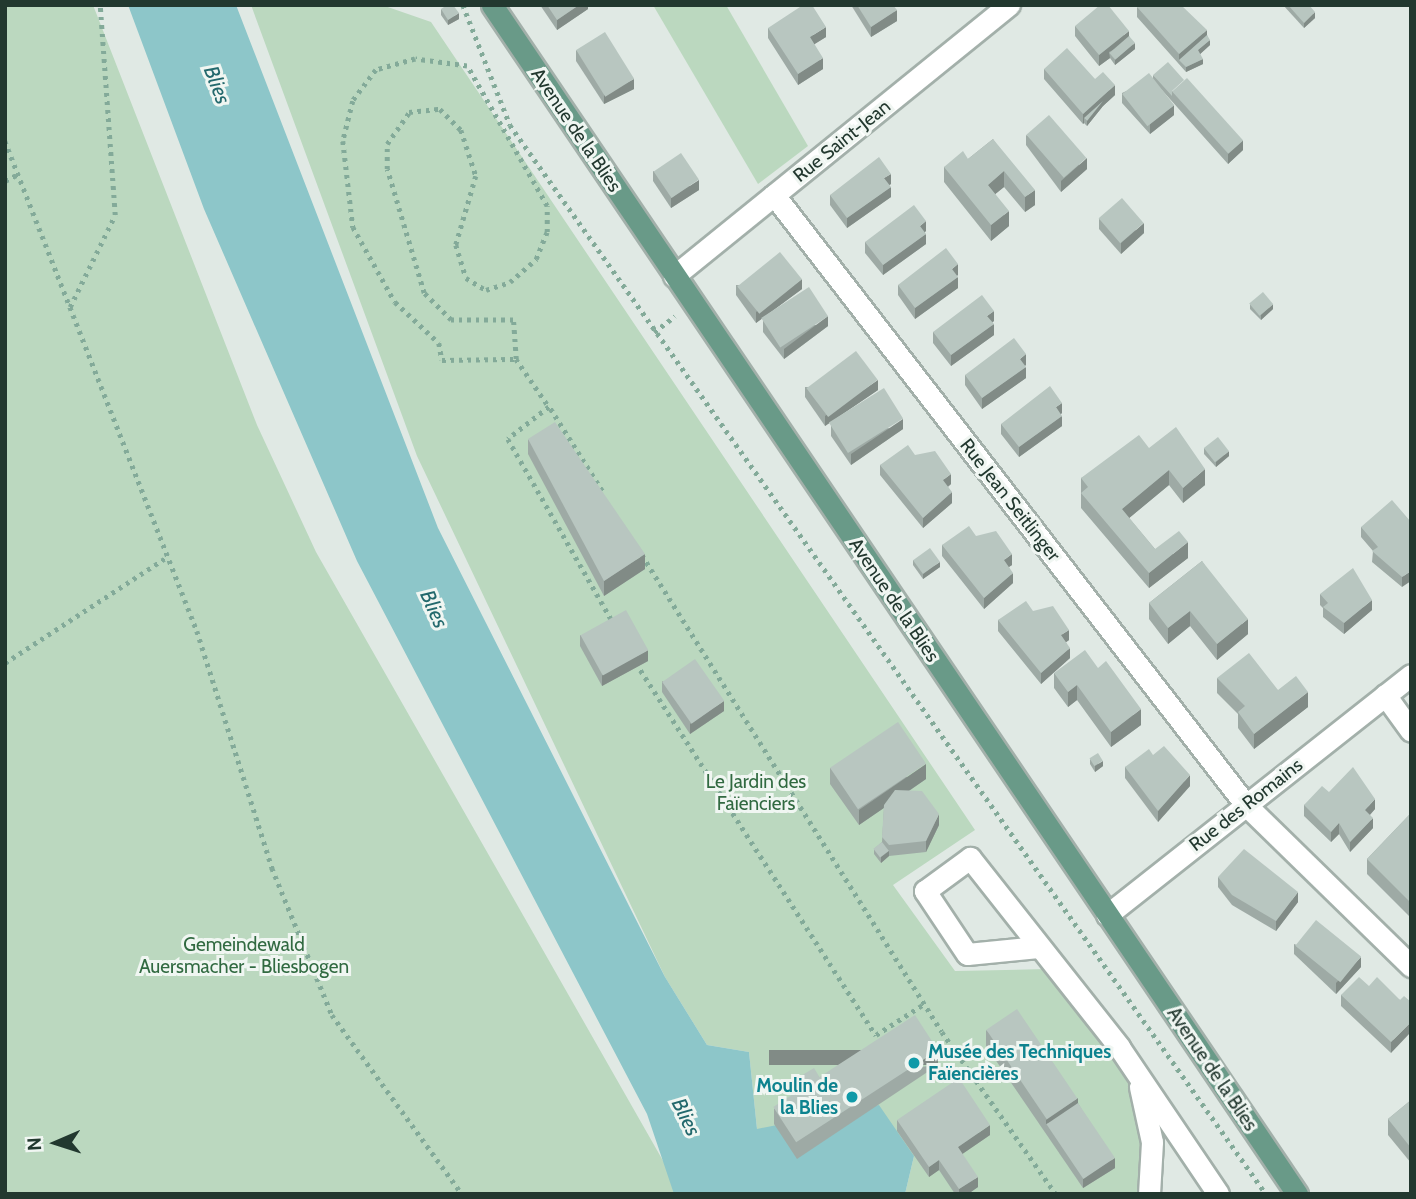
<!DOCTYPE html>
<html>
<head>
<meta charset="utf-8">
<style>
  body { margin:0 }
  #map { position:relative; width:1416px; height:1199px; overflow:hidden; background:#e0e9e4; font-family:Cabin,sans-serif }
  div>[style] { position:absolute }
  .green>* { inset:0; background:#bbd8bf }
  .water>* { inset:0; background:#8dc6c9 }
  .path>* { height:4.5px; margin-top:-2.25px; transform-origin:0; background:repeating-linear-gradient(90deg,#83aa99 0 3.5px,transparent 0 8.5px) }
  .roads { filter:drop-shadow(2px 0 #a3b0aa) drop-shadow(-2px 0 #a3b0aa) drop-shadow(0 2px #a3b0aa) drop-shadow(0 -2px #a3b0aa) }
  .minor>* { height:21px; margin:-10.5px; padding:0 10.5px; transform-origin:10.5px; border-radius:10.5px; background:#fff }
  .major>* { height:21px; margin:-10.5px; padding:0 10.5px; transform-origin:10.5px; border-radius:10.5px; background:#699a88 }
  .wall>* { inset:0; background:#9eaaa5 }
  .shaded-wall>* { inset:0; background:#818b86; transform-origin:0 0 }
  .building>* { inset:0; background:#b8c6c0; transform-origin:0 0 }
  .dots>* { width:19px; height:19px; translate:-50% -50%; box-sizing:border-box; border:4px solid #f0f6f2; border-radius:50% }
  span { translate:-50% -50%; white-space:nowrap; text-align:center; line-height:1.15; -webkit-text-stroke:6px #f0f6f2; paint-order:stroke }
  .street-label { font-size:19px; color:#22382f }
  .park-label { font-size:19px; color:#316a41 }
  .culture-label { font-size:19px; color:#0d838f; font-weight:700 }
  .left { translate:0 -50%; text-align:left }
  .right { translate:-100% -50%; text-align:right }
  .water-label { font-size:21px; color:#23696d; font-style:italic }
  .frame { position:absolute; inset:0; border:7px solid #22382f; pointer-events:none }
  .north { position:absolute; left:21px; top:1108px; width:70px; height:70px; -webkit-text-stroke:5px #f0f6f2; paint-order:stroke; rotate:267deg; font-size:19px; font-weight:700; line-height:28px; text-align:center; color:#22382f }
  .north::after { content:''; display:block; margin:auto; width:24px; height:32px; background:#22382f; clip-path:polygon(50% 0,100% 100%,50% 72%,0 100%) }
</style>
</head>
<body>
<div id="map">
  <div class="green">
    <div style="clip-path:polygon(5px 5px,93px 5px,257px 425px,316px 552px,682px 1194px,5px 1194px)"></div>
    <div style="clip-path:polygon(251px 5px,382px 5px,431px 22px,975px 830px,893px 885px,955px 971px,1047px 969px,1130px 1077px,1146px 1144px,1141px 1194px,905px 1194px,914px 1156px,797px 1159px,757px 1129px,749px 1052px,707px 1045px,665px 977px,417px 456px)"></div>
    <div style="clip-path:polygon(653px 5px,726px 5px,808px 146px,758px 184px)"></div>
  </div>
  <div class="water">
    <div style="clip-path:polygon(128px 5px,236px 5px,438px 528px,665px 977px,707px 1045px,749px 1052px,757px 1129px,879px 1105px,914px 1156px,905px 1194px,674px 1194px,647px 1114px,357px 561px,204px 209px)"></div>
  </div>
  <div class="path">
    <div style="left:463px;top:5px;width:129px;rotate:68.6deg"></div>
    <div style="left:510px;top:125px;width:1309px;rotate:54.73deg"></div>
    <div style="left:5px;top:141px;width:526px;rotate:68.6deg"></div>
    <div style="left:197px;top:631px;width:249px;rotate:72.4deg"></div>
    <div style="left:272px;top:868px;width:159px;rotate:67.8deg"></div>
    <div style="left:332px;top:1015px;width:221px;rotate:54deg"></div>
    <div style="left:5px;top:181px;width:15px;rotate:-28deg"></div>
    <div style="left:70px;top:307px;width:102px;rotate:-63.9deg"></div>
    <div style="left:115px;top:215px;width:211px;rotate:-94.1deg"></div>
    <div style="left:654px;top:332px;width:26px;rotate:-37deg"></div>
    <div style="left:516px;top:359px;width:39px;rotate:-94deg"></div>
    <div style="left:513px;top:320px;width:62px;rotate:180deg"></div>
    <div style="left:451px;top:320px;width:38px;rotate:-135deg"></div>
    <div style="left:424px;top:293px;width:129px;rotate:-106.6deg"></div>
    <div style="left:387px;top:169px;width:25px;rotate:-90deg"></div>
    <div style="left:387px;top:144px;width:39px;rotate:-55deg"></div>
    <div style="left:409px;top:112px;width:31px;rotate:-6deg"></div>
    <div style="left:440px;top:109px;width:30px;rotate:45deg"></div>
    <div style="left:461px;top:130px;width:48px;rotate:71.9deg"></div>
    <div style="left:476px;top:176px;width:72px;rotate:106.2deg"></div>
    <div style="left:456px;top:245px;width:34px;rotate:73deg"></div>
    <div style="left:466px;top:278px;width:23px;rotate:31deg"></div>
    <div style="left:486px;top:290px;width:25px;rotate:-18deg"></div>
    <div style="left:510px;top:282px;width:35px;rotate:-41deg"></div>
    <div style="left:536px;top:259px;width:29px;rotate:-68deg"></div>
    <div style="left:547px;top:232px;width:26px;rotate:-90deg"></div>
    <div style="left:547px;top:206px;width:161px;rotate:-119.7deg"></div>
    <div style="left:467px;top:66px;width:52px;rotate:-172.3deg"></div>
    <div style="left:415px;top:59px;width:41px;rotate:164.2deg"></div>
    <div style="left:376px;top:70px;width:39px;rotate:127deg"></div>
    <div style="left:353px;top:101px;width:41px;rotate:104deg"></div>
    <div style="left:343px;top:141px;width:87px;rotate:83.4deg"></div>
    <div style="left:353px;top:227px;width:86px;rotate:60.8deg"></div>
    <div style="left:395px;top:302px;width:60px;rotate:43deg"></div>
    <div style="left:439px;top:343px;width:17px;rotate:80deg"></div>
    <div style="left:442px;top:360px;width:74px;rotate:-0.8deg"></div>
    <div style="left:516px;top:359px;width:58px;rotate:55.5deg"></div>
    <div style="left:602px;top:491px;width:99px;rotate:-122.2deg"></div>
    <div style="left:549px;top:407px;width:52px;rotate:142deg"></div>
    <div style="left:508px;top:439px;width:211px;rotate:60.2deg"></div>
    <div style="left:642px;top:555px;width:563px;rotate:57.83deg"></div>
    <div style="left:942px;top:1032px;width:198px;rotate:54.9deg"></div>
    <div style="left:5px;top:663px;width:194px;rotate:-33.2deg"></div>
    <div style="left:636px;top:663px;width:443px;rotate:57.2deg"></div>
    <div style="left:876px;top:1035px;width:57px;rotate:-32.9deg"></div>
  </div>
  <div class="roads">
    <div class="minor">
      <div style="left:774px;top:195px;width:771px;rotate:52.27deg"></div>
      <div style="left:1246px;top:805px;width:231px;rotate:44.3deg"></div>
      <div style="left:674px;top:276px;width:431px;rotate:-39deg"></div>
      <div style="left:1385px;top:695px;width:44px;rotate:54.2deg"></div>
      <div style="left:1107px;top:915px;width:387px;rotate:-38.3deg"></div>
      <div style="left:1038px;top:947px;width:71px;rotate:174.4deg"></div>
      <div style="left:967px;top:954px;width:76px;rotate:-123.7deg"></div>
      <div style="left:925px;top:891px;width:56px;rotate:-36.3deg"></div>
      <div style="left:970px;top:858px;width:241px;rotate:51.7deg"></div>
      <div style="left:1119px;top:1047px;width:177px;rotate:56deg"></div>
      <div style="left:1140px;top:1087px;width:56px;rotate:77.7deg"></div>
      <div style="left:1152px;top:1142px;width:52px;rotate:93.3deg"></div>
    </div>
    <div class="major">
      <div style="left:492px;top:5px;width:1436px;rotate:55.9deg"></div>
    </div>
  </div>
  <div class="wall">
    <div style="clip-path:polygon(540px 5px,588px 5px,588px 9px,557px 30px)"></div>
    <div style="clip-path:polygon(851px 5px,893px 5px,897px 21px,871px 37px)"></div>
    <div style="clip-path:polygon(1283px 5px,1309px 5px,1315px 18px,1304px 28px)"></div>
    <div style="clip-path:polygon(1137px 7px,1207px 35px,1210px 45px,1200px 54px,1203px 64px,1186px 72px,1137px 17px)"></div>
    <div style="clip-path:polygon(441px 9px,459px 19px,448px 25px,441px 15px)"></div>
    <div style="clip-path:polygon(1075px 26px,1129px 36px,1135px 49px,1115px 65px,1110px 58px,1099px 66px,1075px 36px)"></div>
    <div style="clip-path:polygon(768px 28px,826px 37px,814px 44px,823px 69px,798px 85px,768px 38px)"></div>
    <div style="clip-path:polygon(576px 50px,634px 89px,604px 104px,576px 61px)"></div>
    <div style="clip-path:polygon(1044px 69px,1095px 79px,1115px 95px,1103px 106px,1087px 126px,1084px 123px,1083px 124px,1044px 79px)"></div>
    <div style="clip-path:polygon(1153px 75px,1243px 150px,1228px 164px,1161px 89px,1174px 115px,1150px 134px,1122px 103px,1122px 93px,1153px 79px)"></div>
    <div style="clip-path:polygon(1026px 135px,1087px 169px,1061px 192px,1026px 145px)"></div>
    <div style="clip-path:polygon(993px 139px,1035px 205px,1025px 212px,1004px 187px,995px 194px,1009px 226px,991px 241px,944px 182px,944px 167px,968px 159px)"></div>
    <div style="clip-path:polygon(653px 171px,699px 190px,671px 208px,653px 181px)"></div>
    <div style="clip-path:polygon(891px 184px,889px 185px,891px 197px,847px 228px,830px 205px,830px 195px)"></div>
    <div style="clip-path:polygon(1099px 219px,1144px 233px,1121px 254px,1099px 229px)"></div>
    <div style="clip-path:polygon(926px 231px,925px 232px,926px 244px,883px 275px,865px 253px,865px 242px)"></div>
    <div style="clip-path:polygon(958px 275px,957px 276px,958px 288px,915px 319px,898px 295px,898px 285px)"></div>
    <div style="clip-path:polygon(736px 285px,802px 289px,756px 323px,736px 295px)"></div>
    <div style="clip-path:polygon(1250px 304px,1273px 309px,1261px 320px,1250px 309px)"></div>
    <div style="clip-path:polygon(763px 321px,828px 326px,784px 359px,763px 332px)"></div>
    <div style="clip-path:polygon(994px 321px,992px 323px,994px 335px,951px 366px,933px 343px,933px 332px)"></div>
    <div style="clip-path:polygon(1026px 365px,1025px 366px,1026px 378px,982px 409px,965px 385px,965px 375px)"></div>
    <div style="clip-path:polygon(805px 387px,878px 390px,825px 426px,805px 397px)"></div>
    <div style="clip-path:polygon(1062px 413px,1061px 414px,1062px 426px,1019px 457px,1001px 434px,1001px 424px)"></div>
    <div style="clip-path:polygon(831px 425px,903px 429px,851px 465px,831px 436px)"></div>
    <div style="clip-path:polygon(528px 439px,645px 569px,604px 596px,528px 454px)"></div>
    <div style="clip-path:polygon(1149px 448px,1205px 485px,1183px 503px,1169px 485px,1129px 518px,1155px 549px,1188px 558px,1149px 588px,1081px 508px,1081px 478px)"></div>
    <div style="clip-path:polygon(1204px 448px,1229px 456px,1216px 467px,1204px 454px)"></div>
    <div style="clip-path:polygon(915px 455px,951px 484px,948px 487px,952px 503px,923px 528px,880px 475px,880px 465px)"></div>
    <div style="clip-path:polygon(1411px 522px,1402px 587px,1372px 562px,1373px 551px,1361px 537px,1361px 527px)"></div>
    <div style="clip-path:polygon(976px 536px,1012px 565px,1009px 567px,1013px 583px,984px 609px,942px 556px,942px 545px)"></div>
    <div style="clip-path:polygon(913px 560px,940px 567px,923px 579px,913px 565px)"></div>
    <div style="clip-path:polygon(1202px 561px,1248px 634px,1217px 660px,1190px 626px,1168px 644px,1149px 619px,1149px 603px)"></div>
    <div style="clip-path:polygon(1320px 594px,1372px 610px,1344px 634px,1323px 617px,1323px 608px,1320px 605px)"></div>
    <div style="clip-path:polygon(1033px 611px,1069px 640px,1066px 642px,1070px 658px,1041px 684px,998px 631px,998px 620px)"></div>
    <div style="clip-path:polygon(580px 635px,648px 661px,602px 686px,580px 646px)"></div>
    <div style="clip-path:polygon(1098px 668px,1141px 725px,1111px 747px,1077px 700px,1068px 707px,1054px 688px,1054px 673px)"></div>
    <div style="clip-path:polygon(1217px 678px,1278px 690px,1308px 707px,1254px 749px,1238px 728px,1238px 714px,1217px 693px)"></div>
    <div style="clip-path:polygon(662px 681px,724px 711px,690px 734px,662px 692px)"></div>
    <div style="clip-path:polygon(1153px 755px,1190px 786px,1158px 822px,1125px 778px,1125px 767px)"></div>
    <div style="clip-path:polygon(1090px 759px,1103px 766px,1095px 772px,1090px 764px)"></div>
    <div style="clip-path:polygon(830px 768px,926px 779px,909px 791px,939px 825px,926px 852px,889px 856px,881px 863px,874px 854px,874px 849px,882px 842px,884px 808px,859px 825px,830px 784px)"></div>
    <div style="clip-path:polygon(1329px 792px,1375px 809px,1370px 815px,1373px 828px,1350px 852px,1339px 834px,1331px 842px,1304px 816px,1304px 805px)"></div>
    <div style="clip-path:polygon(1411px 813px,1411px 918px,1367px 874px,1367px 859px)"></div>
    <div style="clip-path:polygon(1218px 877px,1298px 902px,1276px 931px,1232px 905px,1218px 887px)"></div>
    <div style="clip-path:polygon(1294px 944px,1361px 967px,1336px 994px,1294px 954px)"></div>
    <div style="clip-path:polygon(1369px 986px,1400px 1000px,1391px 1053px,1341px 1006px,1341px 995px)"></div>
    <div style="clip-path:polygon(986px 1030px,1078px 1103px,1115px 1168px,1083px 1188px,986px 1046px)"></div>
    <div style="clip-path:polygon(938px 1065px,797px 1159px,774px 1124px,774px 1109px,793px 1096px,789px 1090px,789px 1085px,820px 1078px)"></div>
    <div style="clip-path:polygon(1411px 1100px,1411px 1163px,1388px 1135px,1388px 1119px)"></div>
    <div style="clip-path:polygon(897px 1120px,990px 1135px,962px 1154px,978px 1187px,968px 1194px,955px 1194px,939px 1170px,929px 1177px,897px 1131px)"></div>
  </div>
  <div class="shaded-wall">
    <div style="clip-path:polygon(579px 5px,588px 5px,588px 9px,557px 30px,557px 20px)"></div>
    <div style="clip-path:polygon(897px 10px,897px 21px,871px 37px,871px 27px)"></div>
    <div style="clip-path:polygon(1315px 12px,1315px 18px,1304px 28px,1304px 23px)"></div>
    <div style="clip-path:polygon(459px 13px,459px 19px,448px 25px,448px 20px)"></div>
    <div style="clip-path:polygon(826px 27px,826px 37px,810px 47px,810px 37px)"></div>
    <div style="clip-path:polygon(1207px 30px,1207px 40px,1179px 60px,1179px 54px)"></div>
    <div style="clip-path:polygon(1129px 31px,1129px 42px,1109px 52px,1110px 58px,1099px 66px,1099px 55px)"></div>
    <div style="clip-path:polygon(1210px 40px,1210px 45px,1198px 56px,1198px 50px)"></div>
    <div style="clip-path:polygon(1135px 43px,1135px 49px,1115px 65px,1115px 59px)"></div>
    <div style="clip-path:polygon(823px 58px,823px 69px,798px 85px,798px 74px)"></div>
    <div style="clip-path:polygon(1203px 59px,1203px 64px,1186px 72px,1186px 67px)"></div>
    <div style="clip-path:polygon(634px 79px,634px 89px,604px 104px,604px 94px)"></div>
    <div style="clip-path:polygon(1115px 85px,1115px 95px,1103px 106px,1087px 126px,1087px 121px,1084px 118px,1084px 123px,1083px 124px,1083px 114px)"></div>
    <div style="clip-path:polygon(1174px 105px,1174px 115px,1150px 134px,1150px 124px)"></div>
    <div style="clip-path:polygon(1243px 140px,1243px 150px,1228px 164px,1228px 153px)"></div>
    <div style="clip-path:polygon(1087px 158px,1087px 169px,1061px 192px,1061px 181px)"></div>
    <div style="clip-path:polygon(1004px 171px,1004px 187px,988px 200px,988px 185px)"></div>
    <div style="clip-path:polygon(891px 174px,891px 184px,884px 189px,884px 178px)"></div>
    <div style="clip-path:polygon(699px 180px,699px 190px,671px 208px,671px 198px)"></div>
    <div style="clip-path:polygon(891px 187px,891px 197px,847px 228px,847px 218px)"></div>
    <div style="clip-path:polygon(1035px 190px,1035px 205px,1025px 212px,1025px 197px)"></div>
    <div style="clip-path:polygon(1009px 211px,1009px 226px,991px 241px,991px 225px)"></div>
    <div style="clip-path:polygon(926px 221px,926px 231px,920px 236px,920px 226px)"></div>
    <div style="clip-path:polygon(1144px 223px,1144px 233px,1121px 254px,1121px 243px)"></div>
    <div style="clip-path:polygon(926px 234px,926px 244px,883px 275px,883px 265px)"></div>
    <div style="clip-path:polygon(958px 264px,958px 275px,952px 279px,952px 269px)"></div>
    <div style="clip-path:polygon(958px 277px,958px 288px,915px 319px,915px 308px)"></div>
    <div style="clip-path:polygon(802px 279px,802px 289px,756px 323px,756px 312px)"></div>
    <div style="clip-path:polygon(1273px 304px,1273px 309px,1261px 320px,1261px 315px)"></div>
    <div style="clip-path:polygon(994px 311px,994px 321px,987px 326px,987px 316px)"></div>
    <div style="clip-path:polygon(828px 316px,828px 326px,784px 359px,784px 349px)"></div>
    <div style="clip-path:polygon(994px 324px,994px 335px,951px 366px,951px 355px)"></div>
    <div style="clip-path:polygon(1026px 354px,1026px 365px,1020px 369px,1020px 359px)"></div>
    <div style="clip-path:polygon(1026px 367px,1026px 378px,982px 409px,982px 398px)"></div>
    <div style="clip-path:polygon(878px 380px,878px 390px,825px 426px,825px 416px)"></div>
    <div style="clip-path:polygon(1062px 403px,1062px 413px,1056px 418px,1056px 407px)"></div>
    <div style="clip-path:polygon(1062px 416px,1062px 426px,1019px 457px,1019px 447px)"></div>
    <div style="clip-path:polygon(903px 419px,903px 429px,851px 465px,851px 454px)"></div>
    <div style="clip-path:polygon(1229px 451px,1229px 456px,1216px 467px,1216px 462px)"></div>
    <div style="clip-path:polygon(1205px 469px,1205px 485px,1183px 503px,1183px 488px)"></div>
    <div style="clip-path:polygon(1169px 470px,1169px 485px,1122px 524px,1122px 509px)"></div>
    <div style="clip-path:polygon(951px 474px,951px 484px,943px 490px,943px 480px)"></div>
    <div style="clip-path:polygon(952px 492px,952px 503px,923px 528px,923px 518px)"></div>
    <div style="clip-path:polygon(1188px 542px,1188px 558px,1149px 588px,1149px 573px)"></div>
    <div style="clip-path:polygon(645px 554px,645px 569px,604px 596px,604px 581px)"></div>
    <div style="clip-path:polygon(1012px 554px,1012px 565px,1004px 570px,1004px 560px)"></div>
    <div style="clip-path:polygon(940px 562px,940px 567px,923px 579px,923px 573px)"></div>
    <div style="clip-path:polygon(1411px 571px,1411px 581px,1402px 587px,1402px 577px)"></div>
    <div style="clip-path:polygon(1013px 573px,1013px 583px,984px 609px,984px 598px)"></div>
    <div style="clip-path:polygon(1372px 600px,1372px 610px,1344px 634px,1344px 623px)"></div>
    <div style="clip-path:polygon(1190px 611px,1190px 626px,1168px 644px,1168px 628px)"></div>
    <div style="clip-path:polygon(1248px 619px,1248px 634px,1217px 660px,1217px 644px)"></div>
    <div style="clip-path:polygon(1069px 630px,1069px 640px,1061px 646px,1061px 635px)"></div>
    <div style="clip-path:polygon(1070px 648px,1070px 658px,1041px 684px,1041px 673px)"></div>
    <div style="clip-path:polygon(648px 650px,648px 661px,602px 686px,602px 675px)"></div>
    <div style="clip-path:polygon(1077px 685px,1077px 700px,1068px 707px,1068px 692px)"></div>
    <div style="clip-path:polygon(1308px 692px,1308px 707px,1254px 749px,1254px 734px)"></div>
    <div style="clip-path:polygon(724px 701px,724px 711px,690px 734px,690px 724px)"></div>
    <div style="clip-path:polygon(1141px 709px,1141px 725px,1111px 747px,1111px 732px)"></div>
    <div style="clip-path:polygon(1103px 761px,1103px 766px,1095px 772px,1095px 766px)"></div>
    <div style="clip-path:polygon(926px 764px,926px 779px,859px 825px,859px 810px)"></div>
    <div style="clip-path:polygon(1190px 775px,1190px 786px,1158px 822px,1158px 811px)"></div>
    <div style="clip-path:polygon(1375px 799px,1375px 809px,1365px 820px,1365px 810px)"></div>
    <div style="clip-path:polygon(939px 814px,939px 825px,926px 852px,926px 841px)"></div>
    <div style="clip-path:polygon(1373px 818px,1373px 828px,1350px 852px,1350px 842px)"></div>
    <div style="clip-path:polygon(1339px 823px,1339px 834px,1331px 842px,1331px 832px)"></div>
    <div style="clip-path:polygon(889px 851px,889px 856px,881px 863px,881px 857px)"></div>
    <div style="clip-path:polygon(1298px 892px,1298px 902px,1276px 931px,1276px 921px)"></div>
    <div style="clip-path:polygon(1361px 957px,1361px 967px,1336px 994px,1336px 983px)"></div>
    <div style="clip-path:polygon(1411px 1022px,1411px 1032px,1391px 1053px,1391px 1042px)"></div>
    <div style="left:938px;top:1050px;width:15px;height:169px;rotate:90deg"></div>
    <div style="clip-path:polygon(1078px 1098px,1078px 1113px,1046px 1124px,1046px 1120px)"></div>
    <div style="clip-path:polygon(990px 1125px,990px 1135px,958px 1157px,958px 1147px)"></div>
    <div style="clip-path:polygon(1115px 1158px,1115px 1168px,1083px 1188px,1083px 1178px)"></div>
    <div style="clip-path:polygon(939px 1160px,939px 1170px,929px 1177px,929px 1167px)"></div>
    <div style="clip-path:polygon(978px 1177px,978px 1187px,968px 1194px,959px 1194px,959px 1189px)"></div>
  </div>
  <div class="building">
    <div style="clip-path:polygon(447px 5px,453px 5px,459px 13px,448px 20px,441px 9px)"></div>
    <div style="clip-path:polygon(547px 5px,579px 5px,557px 20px)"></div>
    <div style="clip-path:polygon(803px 5px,812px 5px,826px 27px,810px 37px,823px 58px,798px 74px,768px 28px)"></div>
    <div style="clip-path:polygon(857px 5px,893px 5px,897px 10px,871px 27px)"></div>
    <div style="clip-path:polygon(1100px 5px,1108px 5px,1129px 31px,1099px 55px,1075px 26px)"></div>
    <div style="clip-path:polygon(1139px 5px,1181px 5px,1207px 30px,1179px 54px,1137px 7px)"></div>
    <div style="clip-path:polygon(1288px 5px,1309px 5px,1315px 12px,1304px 23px)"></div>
    <div style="left:605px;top:32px;width:55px;height:34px;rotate:58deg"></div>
    <div style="clip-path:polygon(1207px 35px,1210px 40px,1198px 50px,1203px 59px,1186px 67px,1179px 60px)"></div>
    <div style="left:1129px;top:36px;width:9px;height:26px;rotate:49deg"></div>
    <div style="clip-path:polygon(1067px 48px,1095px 79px,1103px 72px,1115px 85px,1083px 114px,1044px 69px)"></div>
    <div style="clip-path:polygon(1168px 62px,1184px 80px,1172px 91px,1172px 96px,1153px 75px)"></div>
    <div style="left:1149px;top:73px;width:41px;height:34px;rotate:52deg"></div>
    <div style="left:1187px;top:78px;width:84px;height:20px;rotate:48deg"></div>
    <div style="clip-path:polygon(1103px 101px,1087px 121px,1084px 118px)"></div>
    <div style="left:1049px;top:115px;width:57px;height:30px;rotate:49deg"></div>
    <div style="clip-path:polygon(993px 139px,1035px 190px,1025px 197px,1004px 171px,988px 185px,1009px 211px,991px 225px,944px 167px,963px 151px,968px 159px)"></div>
    <div style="left:681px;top:153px;width:32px;height:33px;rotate:56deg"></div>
    <div style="clip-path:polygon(879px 157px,891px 174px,884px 178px,891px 187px,847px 218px,830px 195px)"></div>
    <div style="left:1122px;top:198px;width:33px;height:31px;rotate:49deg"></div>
    <div style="clip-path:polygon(914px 205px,926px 221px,920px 226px,926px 234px,883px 265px,865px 242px)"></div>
    <div style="clip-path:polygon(946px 248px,958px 264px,952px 269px,958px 277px,915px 308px,898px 285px)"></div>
    <div style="left:780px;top:252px;width:35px;height:55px;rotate:51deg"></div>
    <div style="left:809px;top:287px;width:35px;height:57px;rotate:57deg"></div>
    <div style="left:1263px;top:292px;width:16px;height:18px;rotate:50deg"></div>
    <div style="clip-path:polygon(982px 295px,994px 311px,987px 316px,994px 324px,951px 355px,933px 332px)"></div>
    <div style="clip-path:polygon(1014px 338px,1026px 354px,1020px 359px,1026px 367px,982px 398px,965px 375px)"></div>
    <div style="left:856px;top:351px;width:36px;height:62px;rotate:53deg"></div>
    <div style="clip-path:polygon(1050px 386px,1062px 403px,1056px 407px,1062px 416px,1019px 447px,1001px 424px)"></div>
    <div style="left:884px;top:388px;width:36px;height:65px;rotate:58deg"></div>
    <div style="clip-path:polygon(555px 422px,645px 554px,604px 581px,528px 439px)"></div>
    <div style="clip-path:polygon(1176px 427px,1205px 469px,1183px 488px,1169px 470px,1122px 509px,1155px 549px,1179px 531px,1188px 542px,1149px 573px,1081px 493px,1088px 487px,1081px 478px,1139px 435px,1149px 448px)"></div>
    <div style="left:1218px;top:437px;width:18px;height:18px;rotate:52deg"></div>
    <div style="clip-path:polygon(908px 445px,915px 455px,935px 451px,951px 474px,943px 480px,952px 492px,923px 518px,880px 465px)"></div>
    <div style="clip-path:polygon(1392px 500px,1411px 522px,1411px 571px,1402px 577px,1372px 551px,1378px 547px,1361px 527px)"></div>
    <div style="clip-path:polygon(969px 526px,976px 536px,996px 531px,1012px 554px,1004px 560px,1013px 573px,984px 598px,942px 545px)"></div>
    <div style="left:930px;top:548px;width:17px;height:21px;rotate:54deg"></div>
    <div style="clip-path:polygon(1202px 561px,1248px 619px,1217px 644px,1190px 611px,1168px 628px,1149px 603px)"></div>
    <div style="clip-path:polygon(1353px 568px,1372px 600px,1344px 623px,1323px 607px,1328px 603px,1320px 594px)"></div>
    <div style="clip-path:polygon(1026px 601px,1033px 611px,1053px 606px,1069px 630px,1061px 635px,1070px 648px,1041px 673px,998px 620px)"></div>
    <div style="left:626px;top:610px;width:46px;height:52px;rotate:61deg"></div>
    <div style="clip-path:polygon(1085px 650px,1098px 668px,1106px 661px,1141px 709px,1111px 732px,1077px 685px,1068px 692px,1054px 673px)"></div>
    <div style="clip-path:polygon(1249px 653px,1278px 690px,1296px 676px,1308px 692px,1254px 734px,1238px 712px,1245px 706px,1217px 678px)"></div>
    <div style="left:695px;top:659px;width:51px;height:40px;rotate:55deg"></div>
    <div style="left:898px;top:722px;width:50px;height:82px;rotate:56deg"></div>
    <div style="clip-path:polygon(1164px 746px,1190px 775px,1158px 811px,1125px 767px,1149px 749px,1153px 755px)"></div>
    <div style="left:1098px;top:753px;width:9px;height:10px;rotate:58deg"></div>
    <div style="clip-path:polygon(1353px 767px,1375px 799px,1365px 810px,1373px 818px,1350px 842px,1339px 823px,1331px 832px,1304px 805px,1322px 786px,1329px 792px)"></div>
    <div style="clip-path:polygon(895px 790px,922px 791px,939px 814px,926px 841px,889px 845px,882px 837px,884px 805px)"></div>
    <div style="clip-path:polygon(1411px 813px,1411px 903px,1367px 859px)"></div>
    <div style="left:882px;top:842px;width:11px;height:11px;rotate:52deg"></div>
    <div style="clip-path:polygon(1244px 849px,1298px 892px,1276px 921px,1232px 895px,1218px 877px)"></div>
    <div style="left:1316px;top:920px;width:58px;height:33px;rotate:39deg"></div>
    <div style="clip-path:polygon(1359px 977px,1369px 986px,1377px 977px,1400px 1000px,1404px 996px,1411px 1002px,1411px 1022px,1391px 1042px,1341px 995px)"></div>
    <div style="left:1017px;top:1009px;width:108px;height:37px;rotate:56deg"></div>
    <div style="left:915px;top:1015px;width:42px;height:169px;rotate:57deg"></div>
    <div style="left:814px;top:1068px;width:12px;height:30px;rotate:59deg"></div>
    <div style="clip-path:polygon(959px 1078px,990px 1125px,958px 1147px,978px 1177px,959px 1189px,939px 1160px,929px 1167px,897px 1120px)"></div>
    <div style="clip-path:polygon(1411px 1100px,1411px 1148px,1388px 1119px)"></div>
    <div style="left:1078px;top:1103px;width:66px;height:38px;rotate:56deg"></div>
  </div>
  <div class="dots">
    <div style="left:914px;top:1063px;background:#0f9aa8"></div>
    <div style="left:852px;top:1097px;background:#0f9aa8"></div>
  </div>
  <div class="street-label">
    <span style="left:576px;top:130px;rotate:56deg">Avenue de la Blies</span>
    <span style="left:842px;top:141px;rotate:-39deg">Rue Saint-Jean</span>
    <span style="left:1010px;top:500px;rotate:52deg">Rue Jean Seitlinger</span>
    <span style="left:894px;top:600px;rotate:56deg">Avenue de la Blies</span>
    <span style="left:1246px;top:805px;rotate:-38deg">Rue des Romains</span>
    <span style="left:1212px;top:1069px;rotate:56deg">Avenue de la Blies</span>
  </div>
  <div class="park-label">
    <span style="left:756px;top:793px">Le Jardin des<br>Faïenciers</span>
    <span style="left:244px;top:956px">Gemeindewald<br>Auersmacher - Bliesbogen</span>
  </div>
  <div class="culture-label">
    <span class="left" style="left:928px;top:1063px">Musée des Techniques<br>Faïencières</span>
    <span class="right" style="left:838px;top:1097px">Moulin de<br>la Blies</span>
  </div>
  <div class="water-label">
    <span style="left:217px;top:85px;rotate:69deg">Blies</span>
    <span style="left:434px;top:609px;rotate:66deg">Blies</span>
    <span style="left:686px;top:1117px;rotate:64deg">Blies</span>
  </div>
  <div class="frame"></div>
  <div class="north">N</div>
</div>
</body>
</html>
